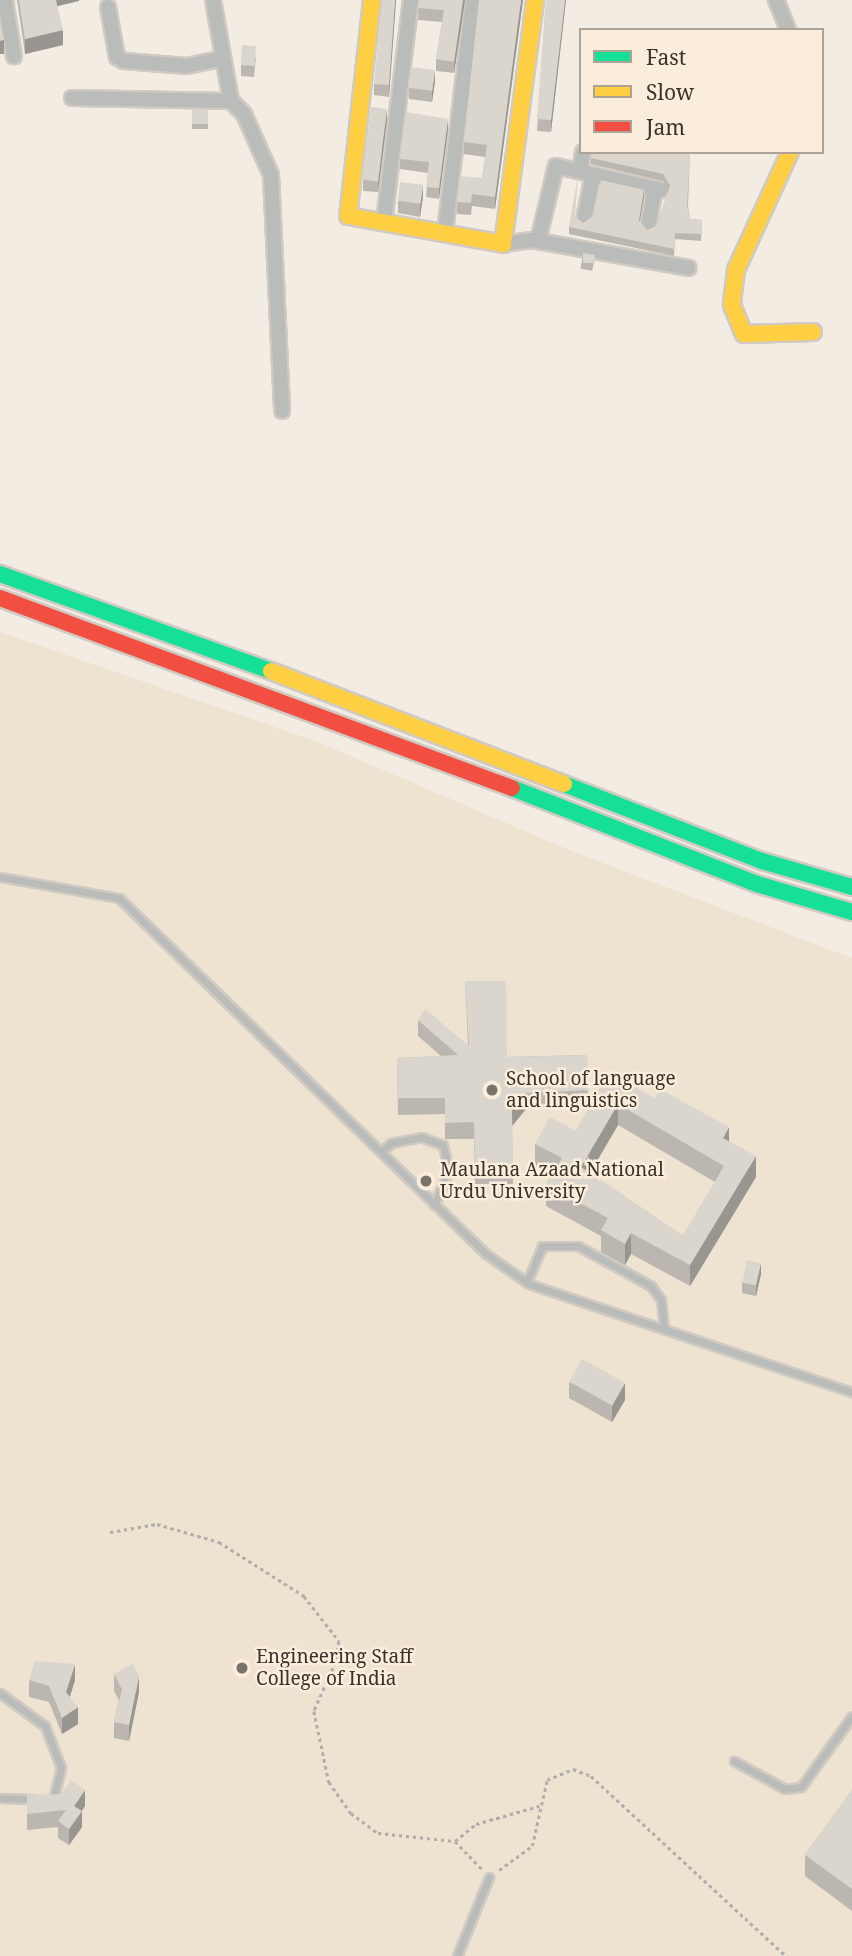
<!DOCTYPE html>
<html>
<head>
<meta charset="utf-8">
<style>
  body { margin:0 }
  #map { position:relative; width:852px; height:1956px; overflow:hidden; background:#f3ece2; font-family:"Noto Serif",serif }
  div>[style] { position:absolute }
  .built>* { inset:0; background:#eee2d1 }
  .path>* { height:2.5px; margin-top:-1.25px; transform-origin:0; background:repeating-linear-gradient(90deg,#afaeab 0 3.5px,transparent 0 7px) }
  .roads { filter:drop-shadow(2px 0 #d0cac3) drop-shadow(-2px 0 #d0cac3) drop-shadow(0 2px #d0cac3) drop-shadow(0 -2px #d0cac3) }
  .lane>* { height:7px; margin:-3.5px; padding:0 3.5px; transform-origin:3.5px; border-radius:3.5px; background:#babcb9 }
  .street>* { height:14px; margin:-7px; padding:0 7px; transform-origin:7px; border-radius:7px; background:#babcb9 }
  .fast>* { height:16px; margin:-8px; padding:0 8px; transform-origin:8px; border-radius:8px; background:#16e098 }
  .slow>* { height:16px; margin:-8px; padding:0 8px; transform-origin:8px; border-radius:8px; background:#ffcf43 }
  .jam>* { height:16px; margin:-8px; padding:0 8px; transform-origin:8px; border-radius:8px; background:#f24e42 }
  .wall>* { inset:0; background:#bbb7b0; transform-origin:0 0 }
  .shaded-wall>* { inset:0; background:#999590; transform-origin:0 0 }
  .building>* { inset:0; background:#dad5cd; transform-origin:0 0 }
  .dots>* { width:19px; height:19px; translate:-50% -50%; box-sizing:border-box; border:4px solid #faeddb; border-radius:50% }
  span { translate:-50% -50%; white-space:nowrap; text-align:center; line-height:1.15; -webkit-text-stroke:5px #faeddb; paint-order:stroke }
  .poi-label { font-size:19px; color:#37322b }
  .left { translate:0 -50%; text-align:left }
  .legend { position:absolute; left:579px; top:28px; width:245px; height:126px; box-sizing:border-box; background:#faeddb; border:2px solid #aca295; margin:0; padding:9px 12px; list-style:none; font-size:21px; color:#37322b }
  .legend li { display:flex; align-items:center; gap:14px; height:35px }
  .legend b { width:35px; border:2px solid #aca295 }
</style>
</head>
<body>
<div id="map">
  <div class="built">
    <div style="clip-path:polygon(0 632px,318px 742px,574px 852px,852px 958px,852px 1956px,0 1956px)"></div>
  </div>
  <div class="path">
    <div style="left:110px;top:1532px;width:48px;rotate:-9.7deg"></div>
    <div style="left:157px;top:1524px;width:65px;rotate:16.2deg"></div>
    <div style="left:219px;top:1542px;width:101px;rotate:32.4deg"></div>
    <div style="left:304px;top:1596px;width:57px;rotate:52.1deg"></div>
    <div style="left:339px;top:1641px;width:21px;rotate:98deg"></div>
    <div style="left:336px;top:1662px;width:54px;rotate:114.2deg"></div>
    <div style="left:314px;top:1711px;width:73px;rotate:78.1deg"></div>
    <div style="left:329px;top:1782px;width:38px;rotate:55deg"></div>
    <div style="left:351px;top:1813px;width:34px;rotate:37deg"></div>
    <div style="left:378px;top:1833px;width:77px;rotate:5.9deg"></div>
    <div style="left:455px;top:1841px;width:40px;rotate:46deg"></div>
    <div style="left:455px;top:1841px;width:27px;rotate:-39deg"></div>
    <div style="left:476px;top:1824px;width:66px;rotate:-15.9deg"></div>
    <div style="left:499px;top:1870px;width:41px;rotate:-36deg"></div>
    <div style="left:532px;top:1846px;width:68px;rotate:-77.2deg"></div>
    <div style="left:547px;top:1780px;width:28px;rotate:-23deg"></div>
    <div style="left:573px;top:1769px;width:19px;rotate:21deg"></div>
    <div style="left:591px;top:1776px;width:265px;rotate:42.7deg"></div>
  </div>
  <div class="roads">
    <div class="lane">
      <div style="left:0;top:877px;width:121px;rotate:10deg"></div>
      <div style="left:119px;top:898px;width:511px;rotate:44.13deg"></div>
      <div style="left:486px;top:1254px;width:52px;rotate:34.9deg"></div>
      <div style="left:529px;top:1284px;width:341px;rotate:18.5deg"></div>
      <div style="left:381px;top:1152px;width:13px;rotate:-42deg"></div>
      <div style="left:391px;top:1143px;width:31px;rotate:-11deg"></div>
      <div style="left:421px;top:1137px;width:23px;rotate:20deg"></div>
      <div style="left:443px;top:1145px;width:26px;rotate:77deg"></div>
      <div style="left:449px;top:1170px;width:38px;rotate:113deg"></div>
      <div style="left:527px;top:1282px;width:39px;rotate:-67deg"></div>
      <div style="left:542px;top:1246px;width:36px"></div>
      <div style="left:578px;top:1246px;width:83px;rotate:28.7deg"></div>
      <div style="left:651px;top:1286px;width:17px;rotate:54deg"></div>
      <div style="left:661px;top:1300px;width:29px;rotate:84deg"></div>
      <div style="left:0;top:1693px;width:56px;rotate:36.3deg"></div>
      <div style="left:45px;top:1726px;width:45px;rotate:69.1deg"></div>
      <div style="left:61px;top:1768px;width:32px;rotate:104deg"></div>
      <div style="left:734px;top:1761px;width:58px;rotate:28.8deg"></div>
      <div style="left:785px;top:1789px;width:16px;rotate:-7deg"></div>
      <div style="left:801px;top:1787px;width:87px;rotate:-54.3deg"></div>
      <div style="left:0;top:1798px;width:34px;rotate:2deg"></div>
      <div style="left:457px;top:1956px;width:85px;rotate:-67.9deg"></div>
    </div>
    <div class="street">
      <div style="left:5px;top:0;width:57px;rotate:80.9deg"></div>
      <div style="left:776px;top:0;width:32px;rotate:68deg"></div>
      <div style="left:108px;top:7px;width:51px;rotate:79.8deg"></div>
      <div style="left:117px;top:57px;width:8px;rotate:30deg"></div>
      <div style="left:124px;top:61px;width:63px;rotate:4.5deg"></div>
      <div style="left:187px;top:66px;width:34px;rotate:-12deg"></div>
      <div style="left:72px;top:98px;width:159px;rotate:1.1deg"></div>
      <div style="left:231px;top:101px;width:103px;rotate:-100.1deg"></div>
      <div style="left:231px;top:101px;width:18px;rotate:45deg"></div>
      <div style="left:244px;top:114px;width:67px;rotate:66.1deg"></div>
      <div style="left:271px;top:175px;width:236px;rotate:87.3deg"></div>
      <div style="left:580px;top:171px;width:19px;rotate:-81deg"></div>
      <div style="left:584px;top:220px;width:46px;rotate:-78.7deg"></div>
      <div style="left:384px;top:222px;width:224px;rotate:-83.1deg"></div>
      <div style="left:648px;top:227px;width:39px;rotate:-80deg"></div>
      <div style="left:445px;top:232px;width:234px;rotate:-83.1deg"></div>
      <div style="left:538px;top:241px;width:77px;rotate:-76.5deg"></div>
      <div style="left:556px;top:166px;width:108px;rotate:12.9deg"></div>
      <div style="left:503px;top:244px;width:29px;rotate:-8deg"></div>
      <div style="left:532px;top:240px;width:159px;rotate:10.1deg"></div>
    </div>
    <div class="fast">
      <div style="left:0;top:574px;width:288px;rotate:19.7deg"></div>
      <div style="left:564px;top:784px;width:212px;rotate:21.3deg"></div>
      <div style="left:762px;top:861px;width:94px;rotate:16.1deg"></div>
      <div style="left:512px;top:788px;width:263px;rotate:21.4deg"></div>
      <div style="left:757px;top:884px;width:99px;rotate:16.4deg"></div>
    </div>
    <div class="slow">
      <div style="left:372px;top:0;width:217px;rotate:96.3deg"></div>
      <div style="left:348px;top:216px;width:158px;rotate:10.2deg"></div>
      <div style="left:503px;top:244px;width:246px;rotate:-82.5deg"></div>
      <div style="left:790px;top:152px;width:130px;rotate:114.6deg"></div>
      <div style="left:736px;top:270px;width:35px;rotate:97deg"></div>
      <div style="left:732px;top:305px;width:31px;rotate:68deg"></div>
      <div style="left:744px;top:334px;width:69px;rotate:-1.7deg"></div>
      <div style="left:271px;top:671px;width:314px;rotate:21.1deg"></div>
    </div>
    <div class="jam">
      <div style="left:0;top:598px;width:546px;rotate:20.36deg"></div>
    </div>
  </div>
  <div class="wall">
    <div style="clip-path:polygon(17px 0,79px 0,57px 6px,63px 45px,25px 54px)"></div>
    <div style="clip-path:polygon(396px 0,389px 97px,374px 95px,374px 84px)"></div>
    <div style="clip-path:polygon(419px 0,465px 0,454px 73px,436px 71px,436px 59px,442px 22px,418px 20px)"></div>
    <div style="clip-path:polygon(523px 0,495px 209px,472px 206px,471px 215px,457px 214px,457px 202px,482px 178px,485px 157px,464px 154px,464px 142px)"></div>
    <div style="clip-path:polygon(546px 0,566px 0,551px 132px,537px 131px)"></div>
    <div style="clip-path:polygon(256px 57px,254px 77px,241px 76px,241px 65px)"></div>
    <div style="clip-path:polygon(435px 81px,432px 102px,409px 99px,409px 88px)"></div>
    <div style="left:192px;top:110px;width:16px;height:19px"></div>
    <div style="clip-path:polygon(387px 120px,378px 192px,363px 191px,363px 180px)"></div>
    <div style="clip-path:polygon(448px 129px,439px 199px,426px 197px,428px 173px,400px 169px,400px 159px)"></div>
    <div style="clip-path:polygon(690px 152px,688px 207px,690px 219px,702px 220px,701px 241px,675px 239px,674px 256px,569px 234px,569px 227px,575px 217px,583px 223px,644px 196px,639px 221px,647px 230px,656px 226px,669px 190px,663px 181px,591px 164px,591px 158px)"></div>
    <div style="clip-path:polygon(423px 196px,420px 217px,398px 213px,398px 201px)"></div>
    <div style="left:583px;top:253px;width:12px;height:16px;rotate:9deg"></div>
    <div style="clip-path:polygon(465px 981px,507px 1057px,587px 1055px,588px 1107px,526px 1109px,512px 1126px,513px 1184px,475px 1184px,474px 1139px,445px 1139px,445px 1114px,398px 1115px,397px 1058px,441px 1056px,418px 1036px,418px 1020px,468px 1045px)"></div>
    <div style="clip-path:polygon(evenodd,609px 1073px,729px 1141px,756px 1177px,690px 1286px,631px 1254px,625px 1265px,601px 1252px,601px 1236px,546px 1206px,546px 1185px,552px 1174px,535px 1165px,535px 1144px,576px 1131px,609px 1073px,618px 1125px,715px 1182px,683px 1236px,590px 1173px,618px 1125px)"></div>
    <div style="clip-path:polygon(761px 1274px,756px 1296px,742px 1293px,742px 1282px)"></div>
    <div style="clip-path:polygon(569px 1382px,625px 1400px,612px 1422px,569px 1398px)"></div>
    <div style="clip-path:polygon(114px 1674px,139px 1692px,129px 1741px,114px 1738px,114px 1722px,119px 1700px,114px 1691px)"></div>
    <div style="clip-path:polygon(29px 1680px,75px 1680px,70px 1697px,78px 1724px,62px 1734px,49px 1702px,29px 1697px)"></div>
    <div style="clip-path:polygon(852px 1790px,852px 1911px,805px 1876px,805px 1855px)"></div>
    <div style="clip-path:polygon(27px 1795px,85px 1806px,82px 1811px,82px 1827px,69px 1845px,58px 1838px,58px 1827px,27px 1830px)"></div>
  </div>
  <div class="shaded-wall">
    <div style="clip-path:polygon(54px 0,79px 0,79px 1px,54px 7px)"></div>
    <div style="clip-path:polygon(395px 0,396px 0,389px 97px,389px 85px)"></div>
    <div style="clip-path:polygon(463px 0,465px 0,454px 73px,454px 62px)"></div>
    <div style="clip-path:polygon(521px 0,523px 0,495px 209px,495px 197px)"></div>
    <div style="clip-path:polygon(565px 0,566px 0,551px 132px,551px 120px)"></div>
    <div style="clip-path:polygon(63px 30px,63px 45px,25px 54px,25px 39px)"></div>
    <div style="left:4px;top:40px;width:14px;height:4px;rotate:90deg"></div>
    <div style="clip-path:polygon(435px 70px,435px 81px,432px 102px,432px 91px)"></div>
    <div style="clip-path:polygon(387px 109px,387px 120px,378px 192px,378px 181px)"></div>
    <div style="clip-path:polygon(448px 119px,448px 129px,439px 199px,439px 188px)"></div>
    <div style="clip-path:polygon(423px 185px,423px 196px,420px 217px,420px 206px)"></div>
    <div style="clip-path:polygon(644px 190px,644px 196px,639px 226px,639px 220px)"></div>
    <div style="clip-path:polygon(526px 1093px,526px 1109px,512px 1126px,512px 1110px)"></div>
    <div style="clip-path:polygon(618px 1104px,618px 1125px,581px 1188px,581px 1167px)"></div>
    <div style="clip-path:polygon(729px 1127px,729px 1148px,723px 1138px)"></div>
    <div style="clip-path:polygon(756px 1156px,756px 1177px,690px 1286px,690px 1265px)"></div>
    <div style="clip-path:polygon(631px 1233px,631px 1254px,625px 1265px,625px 1244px)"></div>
    <div style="clip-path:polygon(761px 1263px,761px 1274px,756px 1296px,756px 1285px)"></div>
    <div style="clip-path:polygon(625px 1383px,625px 1400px,612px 1422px,612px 1406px)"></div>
    <div style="clip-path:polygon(75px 1664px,75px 1680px,66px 1708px,66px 1692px)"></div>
    <div style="clip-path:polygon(139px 1676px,139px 1692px,129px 1741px,129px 1725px)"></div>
    <div style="clip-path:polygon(78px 1707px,78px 1724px,62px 1734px,62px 1718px)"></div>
    <div style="clip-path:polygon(85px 1790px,85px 1806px,74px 1822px,74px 1806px)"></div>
    <div style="clip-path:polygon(82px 1811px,82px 1827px,69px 1845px,69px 1829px)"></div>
  </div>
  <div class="building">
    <div style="clip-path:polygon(19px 0,56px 0,63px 30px,25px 39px)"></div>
    <div style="clip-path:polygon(382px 0,395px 0,389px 85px,374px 84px)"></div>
    <div style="clip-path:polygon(419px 0,463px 0,454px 62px,436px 59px,444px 10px,418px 8px)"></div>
    <div style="clip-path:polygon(479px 0,521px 0,495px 197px,472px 194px,471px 203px,457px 202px,460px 176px,482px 178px,487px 145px,464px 142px)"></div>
    <div style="clip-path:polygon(546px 0,565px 0,551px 120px,537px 119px)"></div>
    <div style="clip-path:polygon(0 24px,4px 40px,0 41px)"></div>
    <div style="left:242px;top:45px;width:14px;height:20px;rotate:4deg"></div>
    <div style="left:411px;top:67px;width:24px;height:21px;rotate:7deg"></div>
    <div style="left:371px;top:107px;width:16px;height:73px;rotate:7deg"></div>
    <div style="left:192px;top:110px;width:16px;height:14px"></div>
    <div style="clip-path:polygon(406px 112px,448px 119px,439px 188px,426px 187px,429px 162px,400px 159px)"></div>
    <div style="clip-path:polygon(592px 152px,690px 152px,687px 205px,690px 219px,702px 220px,701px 234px,675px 233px,674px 249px,569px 227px,578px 175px,575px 216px,583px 223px,593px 216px,601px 180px,644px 190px,639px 220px,647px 230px,656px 226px,670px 186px,663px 174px,591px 158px)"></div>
    <div style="left:400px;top:182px;width:23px;height:19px;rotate:7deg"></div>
    <div style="clip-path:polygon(583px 253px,595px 255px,595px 263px,583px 263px)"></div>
    <div style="clip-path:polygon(465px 981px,506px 981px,507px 1057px,587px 1055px,588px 1090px,526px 1093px,512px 1110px,513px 1168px,475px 1168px,474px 1122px,445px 1123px,445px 1098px,398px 1098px,397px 1058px,458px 1055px,418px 1020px,425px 1009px,469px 1046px)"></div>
    <div style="clip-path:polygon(evenodd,609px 1073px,655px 1098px,660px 1089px,729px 1127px,723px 1138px,756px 1156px,690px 1265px,631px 1233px,625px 1244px,601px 1230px,608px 1218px,546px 1185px,562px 1158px,535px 1144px,550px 1117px,576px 1131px,609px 1073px,618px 1104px,724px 1166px,683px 1236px,581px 1167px,618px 1104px)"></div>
    <div style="left:747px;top:1260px;width:14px;height:23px;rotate:12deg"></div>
    <div style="left:582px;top:1359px;width:49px;height:26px;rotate:29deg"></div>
    <div style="clip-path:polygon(35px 1661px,75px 1664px,66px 1692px,78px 1707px,62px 1718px,49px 1686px,29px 1680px)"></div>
    <div style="clip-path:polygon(133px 1664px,139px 1676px,129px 1725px,114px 1722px,122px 1689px,114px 1674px)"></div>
    <div style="clip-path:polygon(71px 1780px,85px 1790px,74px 1806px,82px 1811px,69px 1829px,58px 1821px,66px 1810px,27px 1814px,27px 1795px,61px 1794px)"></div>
    <div style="clip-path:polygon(852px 1790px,852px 1889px,805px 1855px)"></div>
  </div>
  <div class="dots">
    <div style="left:492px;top:1090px;background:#79736b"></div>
    <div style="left:426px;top:1181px;background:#79736b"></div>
    <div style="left:242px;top:1668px;background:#79736b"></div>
  </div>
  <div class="poi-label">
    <span class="left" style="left:506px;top:1090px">School of language<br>and linguistics</span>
    <span class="left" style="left:440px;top:1181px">Maulana Azaad National<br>Urdu University</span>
    <span class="left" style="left:256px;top:1668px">Engineering Staff<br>College of India</span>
  </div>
  <ul class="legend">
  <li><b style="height:9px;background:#16e098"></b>Fast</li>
  <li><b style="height:9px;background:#ffcf43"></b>Slow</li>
  <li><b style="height:9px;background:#f24e42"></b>Jam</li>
  </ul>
</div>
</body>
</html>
